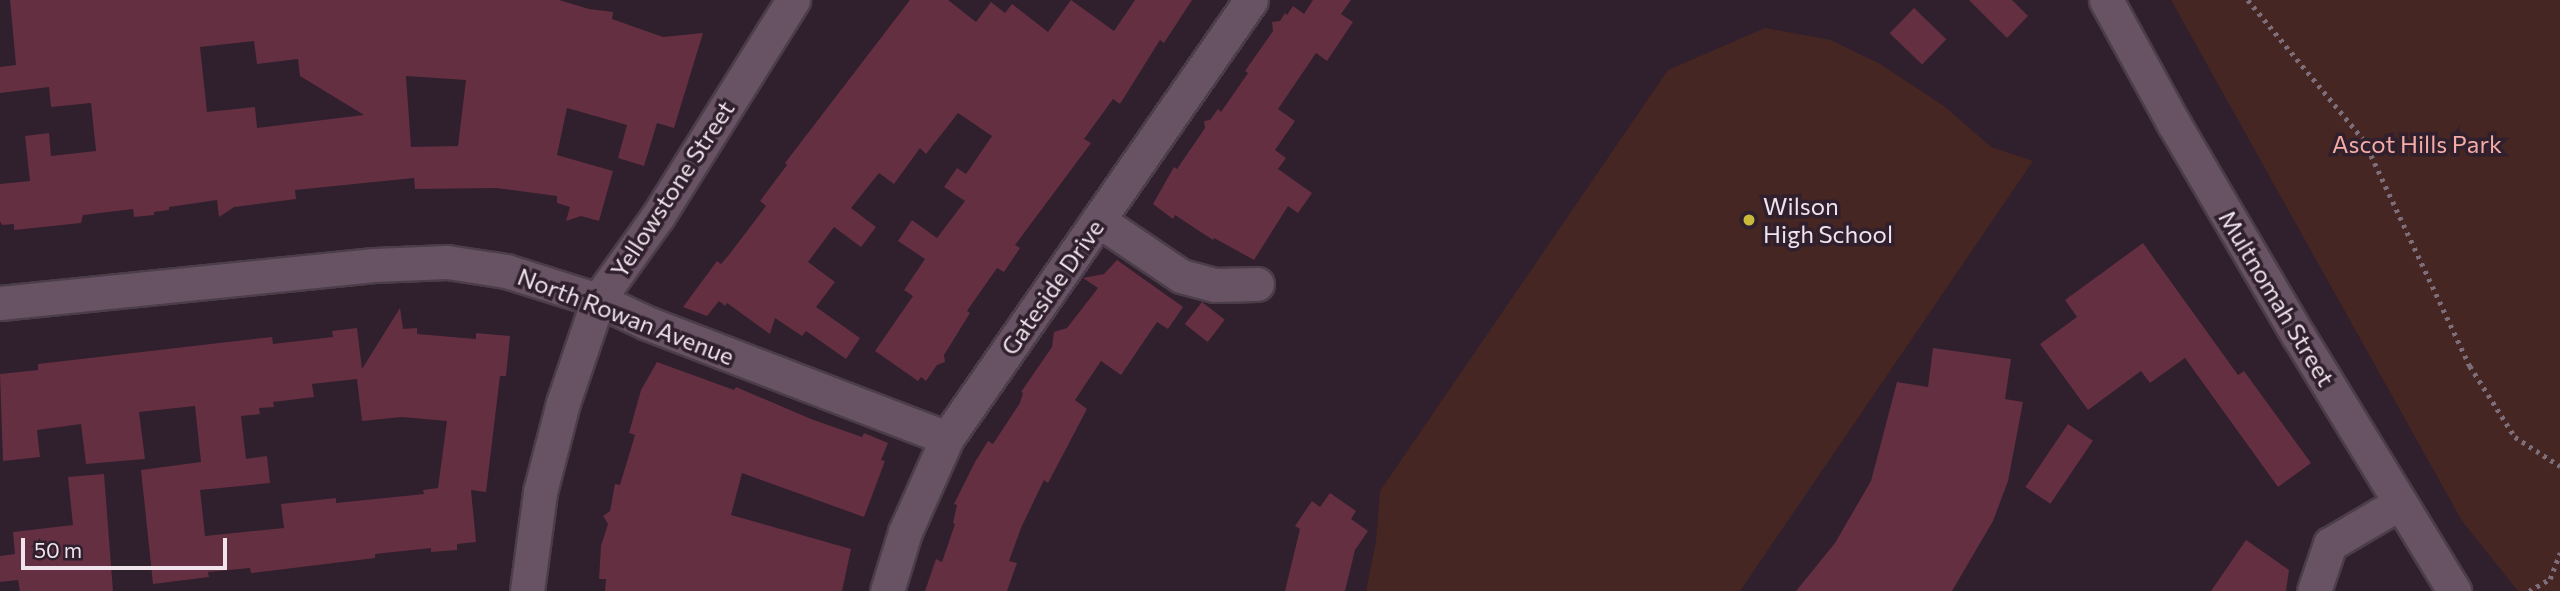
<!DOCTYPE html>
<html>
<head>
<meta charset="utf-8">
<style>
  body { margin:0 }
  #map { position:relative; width:2560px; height:591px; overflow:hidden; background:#301f2c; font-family:Commissioner,sans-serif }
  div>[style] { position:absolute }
  .green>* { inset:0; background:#452623 }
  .building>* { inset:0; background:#632f41; transform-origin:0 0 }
  .path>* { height:4.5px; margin-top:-2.25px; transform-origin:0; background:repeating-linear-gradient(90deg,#7d6e7a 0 3.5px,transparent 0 8.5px) }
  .roads { filter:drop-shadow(2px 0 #4b3d49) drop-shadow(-2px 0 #4b3d49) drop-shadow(0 2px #4b3d49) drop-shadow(0 -2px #4b3d49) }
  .minor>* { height:33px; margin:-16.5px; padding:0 16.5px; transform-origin:16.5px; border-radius:16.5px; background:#675363 }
  .dots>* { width:19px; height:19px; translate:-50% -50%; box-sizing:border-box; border:4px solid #301f2c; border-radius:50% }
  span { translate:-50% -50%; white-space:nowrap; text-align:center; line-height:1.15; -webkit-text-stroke:7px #301f2c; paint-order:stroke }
  .park-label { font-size:24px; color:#f5aca6 }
  .street-label { font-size:24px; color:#efe3ec }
  .poi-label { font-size:24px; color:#efe3ec }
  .left { translate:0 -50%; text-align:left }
  .scale { position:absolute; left:21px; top:538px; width:206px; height:32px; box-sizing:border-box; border:4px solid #efe3ec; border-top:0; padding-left:9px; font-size:21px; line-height:24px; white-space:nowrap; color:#efe3ec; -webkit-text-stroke:5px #301f2c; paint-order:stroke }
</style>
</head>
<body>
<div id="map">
  <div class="green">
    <div style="clip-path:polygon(2171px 0,2560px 0,2560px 591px,2518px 591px,2462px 521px)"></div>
    <div style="clip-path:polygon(1765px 28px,1831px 40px,1880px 64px,1944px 106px,1991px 147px,2033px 161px,1740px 591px,1366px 591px,1376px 541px,1380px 491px,1668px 70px)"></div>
  </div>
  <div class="building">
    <div style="clip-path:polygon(evenodd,10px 0,559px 0,589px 9px,613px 12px,612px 19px,663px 37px,703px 33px,674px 128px,657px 123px,644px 166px,618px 158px,627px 125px,567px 108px,557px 155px,613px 171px,599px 221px,581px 216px,566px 221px,570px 207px,557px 203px,557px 196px,496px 188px,415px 189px,414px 178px,295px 190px,296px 199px,234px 207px,219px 217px,217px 200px,169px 207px,169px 210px,154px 212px,154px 215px,134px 217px,133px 209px,83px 215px,81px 223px,14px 230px,14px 224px,2px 225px,0 221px,0 184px,30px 181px,25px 136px,49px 133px,51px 156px,96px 151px,91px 103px,51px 107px,49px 87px,0 93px,0 67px,16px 65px,10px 0,254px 41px,257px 64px,298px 59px,300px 76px,364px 115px,257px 128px,255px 107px,207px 112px,200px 47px,254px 41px,10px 0,406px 76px,466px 80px,458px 146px,411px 147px,406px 76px)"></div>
    <div style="clip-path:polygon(910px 0,948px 0,976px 22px,991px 2px,1005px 13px,1012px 4px,1048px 32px,1071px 0,1114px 31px,1135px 0,1192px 0,1164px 43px,1160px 40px,1120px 104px,1113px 99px,1084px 139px,1091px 143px,1015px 245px,1020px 248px,1004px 272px,997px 268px,967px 311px,970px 313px,944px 355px,945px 362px,937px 365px,926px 381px,921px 377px,918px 381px,875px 351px,913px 296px,904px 290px,925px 259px,898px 241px,912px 220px,937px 238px,965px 201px,944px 187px,957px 168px,966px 174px,992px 136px,958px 113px,926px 154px,920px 148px,894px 184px,879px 173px,851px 208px,876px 227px,861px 247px,834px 227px,808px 262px,835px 282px,816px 307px,860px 338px,846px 359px,806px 331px,802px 336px,775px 318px,770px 334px,727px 303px,725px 306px,719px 301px,707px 316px,683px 307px,717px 261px,721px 264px,728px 256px,766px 206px,760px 201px,787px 165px,785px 163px)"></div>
    <div style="clip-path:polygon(1313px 0,1351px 0,1341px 14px,1353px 22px,1327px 61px,1316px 53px,1278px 109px,1295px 121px,1275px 150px,1286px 158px,1278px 169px,1312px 193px,1298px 213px,1288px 206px,1254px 260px,1214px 238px,1213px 240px,1175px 215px,1173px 219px,1153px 204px,1174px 167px,1177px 169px,1205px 128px,1204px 121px,1210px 120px,1218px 109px,1221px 112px,1248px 73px,1245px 71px,1273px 31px,1272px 22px,1280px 21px,1285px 13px,1287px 15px,1293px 6px,1304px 14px)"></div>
    <div style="clip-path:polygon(1969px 0,2012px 0,2028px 16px,2007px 38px)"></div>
    <div style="left:1914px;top:8px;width:45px;height:35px;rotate:44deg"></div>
    <div style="clip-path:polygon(2143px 243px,2238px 375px,2244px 371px,2311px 463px,2278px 487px,2185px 358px,2150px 383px,2141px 371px,2088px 410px,2040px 344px,2077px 317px,2065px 300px)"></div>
    <div style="clip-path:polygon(1117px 260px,1183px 307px,1168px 329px,1157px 322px,1121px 375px,1101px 361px,1075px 400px,1087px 409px,1048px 483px,1044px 480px,1021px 528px,1009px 561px,1017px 563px,1007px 591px,925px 591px,936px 559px,942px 562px,955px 524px,953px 523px,957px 505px,954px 504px,975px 462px,988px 441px,993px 444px,1020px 403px,1023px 393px,1021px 392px,1052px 347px,1054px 332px,1067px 328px,1098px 288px,1083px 278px,1104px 274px)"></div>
    <div style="left:1202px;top:302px;width:29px;height:28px;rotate:38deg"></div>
    <div style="clip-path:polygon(evenodd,400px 308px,403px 329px,417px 328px,417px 334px,476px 339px,476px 333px,510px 336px,506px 376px,500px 376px,486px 492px,471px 490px,476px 542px,457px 544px,457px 550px,431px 552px,431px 548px,375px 554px,375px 558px,251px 573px,250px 568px,208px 572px,209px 577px,153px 584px,141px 470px,201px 462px,195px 406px,139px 412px,145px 459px,86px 464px,81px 424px,37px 430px,40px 457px,3px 461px,0 374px,38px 370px,38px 364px,272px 337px,273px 344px,333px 337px,332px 331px,357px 328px,362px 369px,400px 308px,357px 379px,362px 421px,402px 417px,447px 421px,438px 488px,423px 490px,424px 494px,336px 503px,336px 498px,281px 504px,284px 528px,205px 536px,200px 490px,270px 483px,267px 456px,246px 459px,241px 416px,260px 414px,259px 408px,274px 407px,273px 402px,314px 397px,312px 384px,357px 379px)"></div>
    <div style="clip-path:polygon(1933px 348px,2011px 359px,2005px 399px,2023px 402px,2008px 481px,1993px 521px,1952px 591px,1796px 591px,1835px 543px,1871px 481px,1897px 382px,1928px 387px)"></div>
    <div style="clip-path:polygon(657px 362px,734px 390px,736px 387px,811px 419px,862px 437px,864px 433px,888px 443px,881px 460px,885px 461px,864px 517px,742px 473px,731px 515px,851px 549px,842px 591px,605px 591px,606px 579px,599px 579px,601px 546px,608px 524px,603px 516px,610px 511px,615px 484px,620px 485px,635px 435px,629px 433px,641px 390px)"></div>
    <div style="left:2068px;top:424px;width:30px;height:76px;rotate:34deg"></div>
    <div style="clip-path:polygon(104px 474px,113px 591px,20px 591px,18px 580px,0 582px,0 556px,15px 554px,13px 532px,73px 525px,68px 477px)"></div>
    <div style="clip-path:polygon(1330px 493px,1356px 511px,1351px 519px,1368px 531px,1355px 550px,1345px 591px,1285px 591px,1300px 529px,1295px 526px,1312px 501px,1320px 507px)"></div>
    <div style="clip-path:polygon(2246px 540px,2289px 570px,2286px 591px,2211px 591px)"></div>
  </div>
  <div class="path">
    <div style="left:2248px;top:0;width:182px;rotate:50.4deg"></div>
    <div style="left:2364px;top:140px;width:250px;rotate:64.9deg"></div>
    <div style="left:2470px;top:366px;width:84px;rotate:57.6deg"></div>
    <div style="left:2515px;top:437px;width:54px;rotate:32.8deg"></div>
    <div style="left:2529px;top:591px;width:24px;rotate:-30deg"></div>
    <div style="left:2550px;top:579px;width:28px;rotate:-69deg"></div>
  </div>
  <div class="roads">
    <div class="minor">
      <div style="left:2106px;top:0;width:141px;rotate:61.3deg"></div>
      <div style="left:2174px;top:124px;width:245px;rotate:59.6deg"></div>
      <div style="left:2298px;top:335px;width:300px;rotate:58.6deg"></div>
      <div style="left:1098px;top:220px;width:100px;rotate:34deg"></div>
      <div style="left:1181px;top:276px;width:35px;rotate:15deg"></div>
      <div style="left:1215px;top:285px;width:42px;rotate:-1.4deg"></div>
      <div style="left:0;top:303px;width:376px;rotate:-5.8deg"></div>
      <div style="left:374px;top:265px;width:73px;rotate:-2.4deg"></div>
      <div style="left:447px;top:262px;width:60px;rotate:8.7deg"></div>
      <div style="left:506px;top:271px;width:96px;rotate:17.5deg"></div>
      <div style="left:598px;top:300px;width:54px;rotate:25.1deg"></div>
      <div style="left:647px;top:323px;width:321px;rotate:21deg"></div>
      <div style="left:527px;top:591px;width:100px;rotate:-82.5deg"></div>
      <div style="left:540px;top:492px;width:92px;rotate:-75.5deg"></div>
      <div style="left:563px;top:403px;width:109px;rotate:-71.2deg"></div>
      <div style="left:598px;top:300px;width:103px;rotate:-54.5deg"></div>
      <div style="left:658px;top:216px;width:255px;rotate:-58deg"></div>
      <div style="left:887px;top:591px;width:62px;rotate:-73deg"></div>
      <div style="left:905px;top:532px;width:103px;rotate:-65.9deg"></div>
      <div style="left:947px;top:438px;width:533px;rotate:-55.24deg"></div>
      <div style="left:2314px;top:591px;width:50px;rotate:-71.2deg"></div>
      <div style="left:2330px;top:544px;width:81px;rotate:-30.4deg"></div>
    </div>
  </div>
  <div class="dots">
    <div style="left:1749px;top:220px;background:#caba39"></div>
  </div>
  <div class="park-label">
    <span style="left:2417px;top:144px">Ascot Hills Park</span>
  </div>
  <div class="street-label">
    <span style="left:672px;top:189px;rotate:-57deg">Yellowstone Street</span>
    <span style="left:1052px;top:287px;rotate:-55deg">Gateside Drive</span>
    <span style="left:2277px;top:298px;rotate:59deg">Multnomah Street</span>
    <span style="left:626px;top:316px;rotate:21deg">North Rowan Avenue</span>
  </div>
  <div class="poi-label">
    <span class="left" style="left:1763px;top:220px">Wilson<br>High School</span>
  </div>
  <div class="scale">50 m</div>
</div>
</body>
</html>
